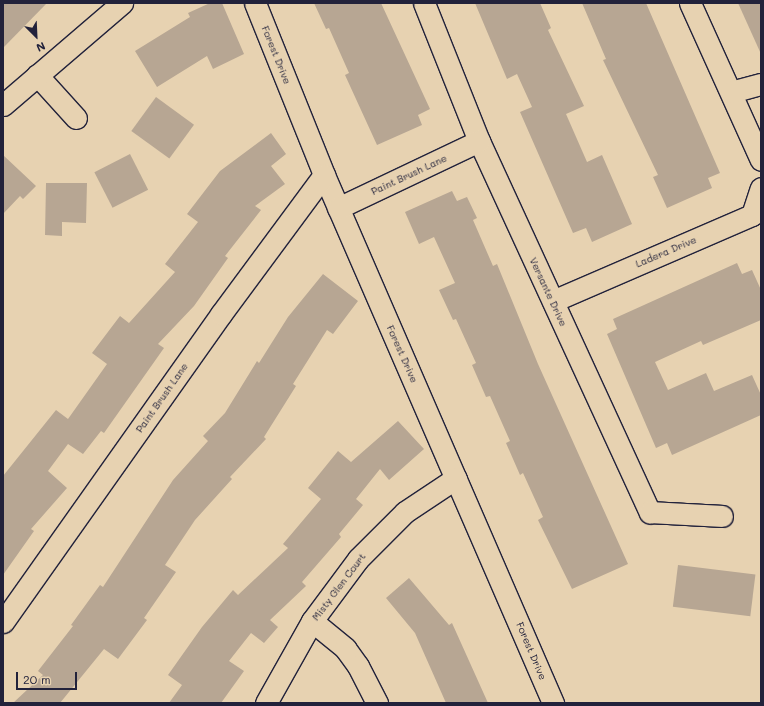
<!DOCTYPE html>
<html>
<head>
<meta charset="utf-8">
<style>
  body { margin:0 }
  #map { position:relative; width:764px; height:706px; overflow:hidden; background:#e7d2b1; font-family:Mali,sans-serif }
  div>[style] { position:absolute }
  .building>* { inset:0; background:#b7a693; transform-origin:0 0 }
  .roads { filter:drop-shadow(1px 0 #22223b) drop-shadow(-1px 0 #22223b) drop-shadow(0 1px #22223b) drop-shadow(0 -1px #22223b) }
  .minor>* { height:21px; margin:-10.5px; padding:0 10.5px; transform-origin:10.5px; border-radius:10.5px; background:#e7d2b1 }
  span { translate:-50% -50%; white-space:nowrap; text-align:center; line-height:1.15; -webkit-text-stroke:4px #e7d2b1; paint-order:stroke }
  .street-label { font-size:10px; color:#22223b }
  .frame { position:absolute; inset:0; border:4px solid #22223b; pointer-events:none }
  .north { position:absolute; left:16px; top:16px; width:40px; height:40px; -webkit-text-stroke:3px #e7d2b1; paint-order:stroke; rotate:156deg; font-size:11px; font-weight:700; line-height:16px; text-align:center; color:#22223b }
  .north::after { content:''; display:block; margin:auto; width:14px; height:18px; background:#22223b; clip-path:polygon(50% 0,100% 100%,50% 72%,0 100%) }
  .scale { position:absolute; left:16px; top:672px; width:61px; height:18px; box-sizing:border-box; border:2px solid #22223b; border-top:0; padding-left:5px; font-size:12px; line-height:14px; white-space:nowrap; color:#22223b; -webkit-text-stroke:3px #e7d2b1; paint-order:stroke }
</style>
</head>
<body>
<div id="map">
  <div class="building">
    <div style="clip-path:polygon(3px 3px,47px 3px,3px 48px)"></div>
    <div style="clip-path:polygon(210px 3px,222px 3px,244px 54px,213px 69px,207px 56px,157px 87px,135px 51px,190px 17px,188px 13px)"></div>
    <div style="clip-path:polygon(314px 3px,381px 3px,430px 109px,418px 115px,422px 125px,377px 145px,345px 75px,349px 73px,329px 28px,326px 29px)"></div>
    <div style="clip-path:polygon(475px 3px,540px 3px,551px 28px,548px 30px,584px 106px,566px 114px,587px 162px,602px 155px,632px 224px,592px 242px,586px 228px,573px 233px,520px 112px,532px 107px,517px 74px,507px 79px)"></div>
    <div style="clip-path:polygon(582px 3px,646px 3px,720px 173px,708px 178px,712px 188px,667px 208px,653px 177px,658px 175px,603px 60px,606px 59px)"></div>
    <div style="clip-path:polygon(738px 3px,761px 3px,761px 54px)"></div>
    <div style="left:156px;top:97px;width:47px;height:42px;rotate:36deg"></div>
    <div style="clip-path:polygon(271px 133px,286px 154px,271px 166px,285px 184px,255px 206px,261px 210px,225px 256px,228px 258px,194px 306px,158px 344px,164px 348px,104px 433px,101px 431px,83px 454px,68px 444px,48px 471px,67px 488px,31px 529px,34px 531px,3px 575px,3px 476px,56px 410px,68px 419px,107px 364px,92px 353px,120px 316px,129px 323px,175px 272px,165px 264px,198px 222px,187px 214px,220px 171px)"></div>
    <div style="left:130px;top:154px;width:40px;height:40px;rotate:63deg"></div>
    <div style="clip-path:polygon(3px 155px,36px 186px,23px 199px,20px 196px,3px 214px)"></div>
    <div style="clip-path:polygon(46px 183px,87px 183px,86px 223px,62px 222px,62px 236px,45px 235px)"></div>
    <div style="clip-path:polygon(452px 191px,457px 201px,467px 197px,477px 218px,473px 220px,493px 266px,497px 264px,538px 364px,628px 564px,572px 589px,538px 520px,543px 517px,523px 473px,520px 475px,506px 443px,510px 441px,490px 396px,486px 397px,472px 365px,476px 363px,456px 319px,453px 320px,439px 290px,455px 283px,434px 237px,419px 244px,405px 212px)"></div>
    <div style="clip-path:polygon(737px 263px,742px 274px,752px 270px,761px 290px,761px 320px,703px 345px,701px 341px,655px 362px,668px 390px,706px 373px,714px 391px,752px 375px,761px 395px,761px 415px,672px 455px,667px 443px,656px 448px,607px 334px,617px 329px,613px 319px)"></div>
    <div style="clip-path:polygon(323px 274px,358px 301px,333px 334px,327px 330px,293px 384px,296px 386px,264px 437px,266px 439px,230px 477px,232px 479px,195px 520px,165px 565px,176px 572px,144px 618px,147px 620px,118px 659px,104px 649px,60px 703px,13px 703px,43px 675px,38px 671px,73px 626px,71px 625px,100px 585px,103px 587px,173px 480px,208px 441px,203px 436px,225px 413px,257px 361px,259px 363px,288px 317px)"></div>
    <div style="clip-path:polygon(398px 421px,424px 449px,389px 480px,380px 469px,356px 499px,363px 505px,339px 534px,341px 537px,302px 582px,306px 586px,270px 620px,278px 627px,264px 643px,251px 633px,229px 661px,244px 671px,221px 703px,169px 703px,182px 685px,168px 675px,202px 627px,233px 590px,238px 595px,288px 548px,283px 544px,321px 499px,308px 488px,338px 451px,351px 462px)"></div>
    <div style="left:678px;top:565px;width:78px;height:42px;rotate:7deg"></div>
    <div style="clip-path:polygon(409px 578px,449px 625px,452px 623px,488px 703px,446px 703px,415px 633px,386px 598px)"></div>
  </div>
  <div class="roads">
    <div class="minor">
      <div style="left:255px;top:3px;width:185px;rotate:68.1deg"></div>
      <div style="left:324px;top:175px;width:576px;rotate:66.55deg"></div>
      <div style="left:424px;top:3px;width:149px;rotate:68.3deg"></div>
      <div style="left:479px;top:141px;width:409px;rotate:65.3deg"></div>
      <div style="left:650px;top:512px;width:72px;rotate:3.2deg"></div>
      <div style="left:690px;top:3px;width:172px;rotate:65.7deg"></div>
      <div style="left:37px;top:75px;width:58px;rotate:47.8deg"></div>
      <div style="left:731px;top:92px;width:31px;rotate:-15deg"></div>
      <div style="left:3px;top:105px;width:157px;rotate:-40.6deg"></div>
      <div style="left:338px;top:208px;width:156px;rotate:-25.4deg"></div>
      <div style="left:553px;top:301px;width:217px;rotate:-23.4deg"></div>
      <div style="left:752px;top:215px;width:28px;rotate:-72deg"></div>
      <div style="left:312px;top:621px;width:43px;rotate:39.3deg"></div>
      <div style="left:345px;top:648px;width:22px;rotate:54deg"></div>
      <div style="left:358px;top:666px;width:42px;rotate:62.8deg"></div>
      <div style="left:3px;top:622px;width:377px;rotate:-54.7deg"></div>
      <div style="left:221px;top:314px;width:173px;rotate:-53.5deg"></div>
      <div style="left:266px;top:703px;width:94px;rotate:-60.7deg"></div>
      <div style="left:312px;top:621px;width:77px;rotate:-53.4deg"></div>
      <div style="left:358px;top:559px;width:66px;rotate:-45deg"></div>
      <div style="left:405px;top:512px;width:61px;rotate:-33.7deg"></div>
    </div>
  </div>
  <div class="street-label">
    <span style="left:276px;top:55px;rotate:68deg">Forest Drive</span>
    <span style="left:409px;top:175px;rotate:-25deg">Paint Brush Lane</span>
    <span style="left:666px;top:252px;rotate:-23deg">Ladera Drive</span>
    <span style="left:548px;top:292px;rotate:65deg">Versante Drive</span>
    <span style="left:402px;top:354px;rotate:66deg">Forest Drive</span>
    <span style="left:162px;top:398px;rotate:-55deg">Paint Brush Lane</span>
    <span style="left:339px;top:587px;rotate:-53deg">Misty Glen Court</span>
    <span style="left:531px;top:651px;rotate:67deg">Forest Drive</span>
  </div>
  <div class="frame"></div>
  <div class="north">N</div>
  <div class="scale">20 m</div>
</div>
</body>
</html>
